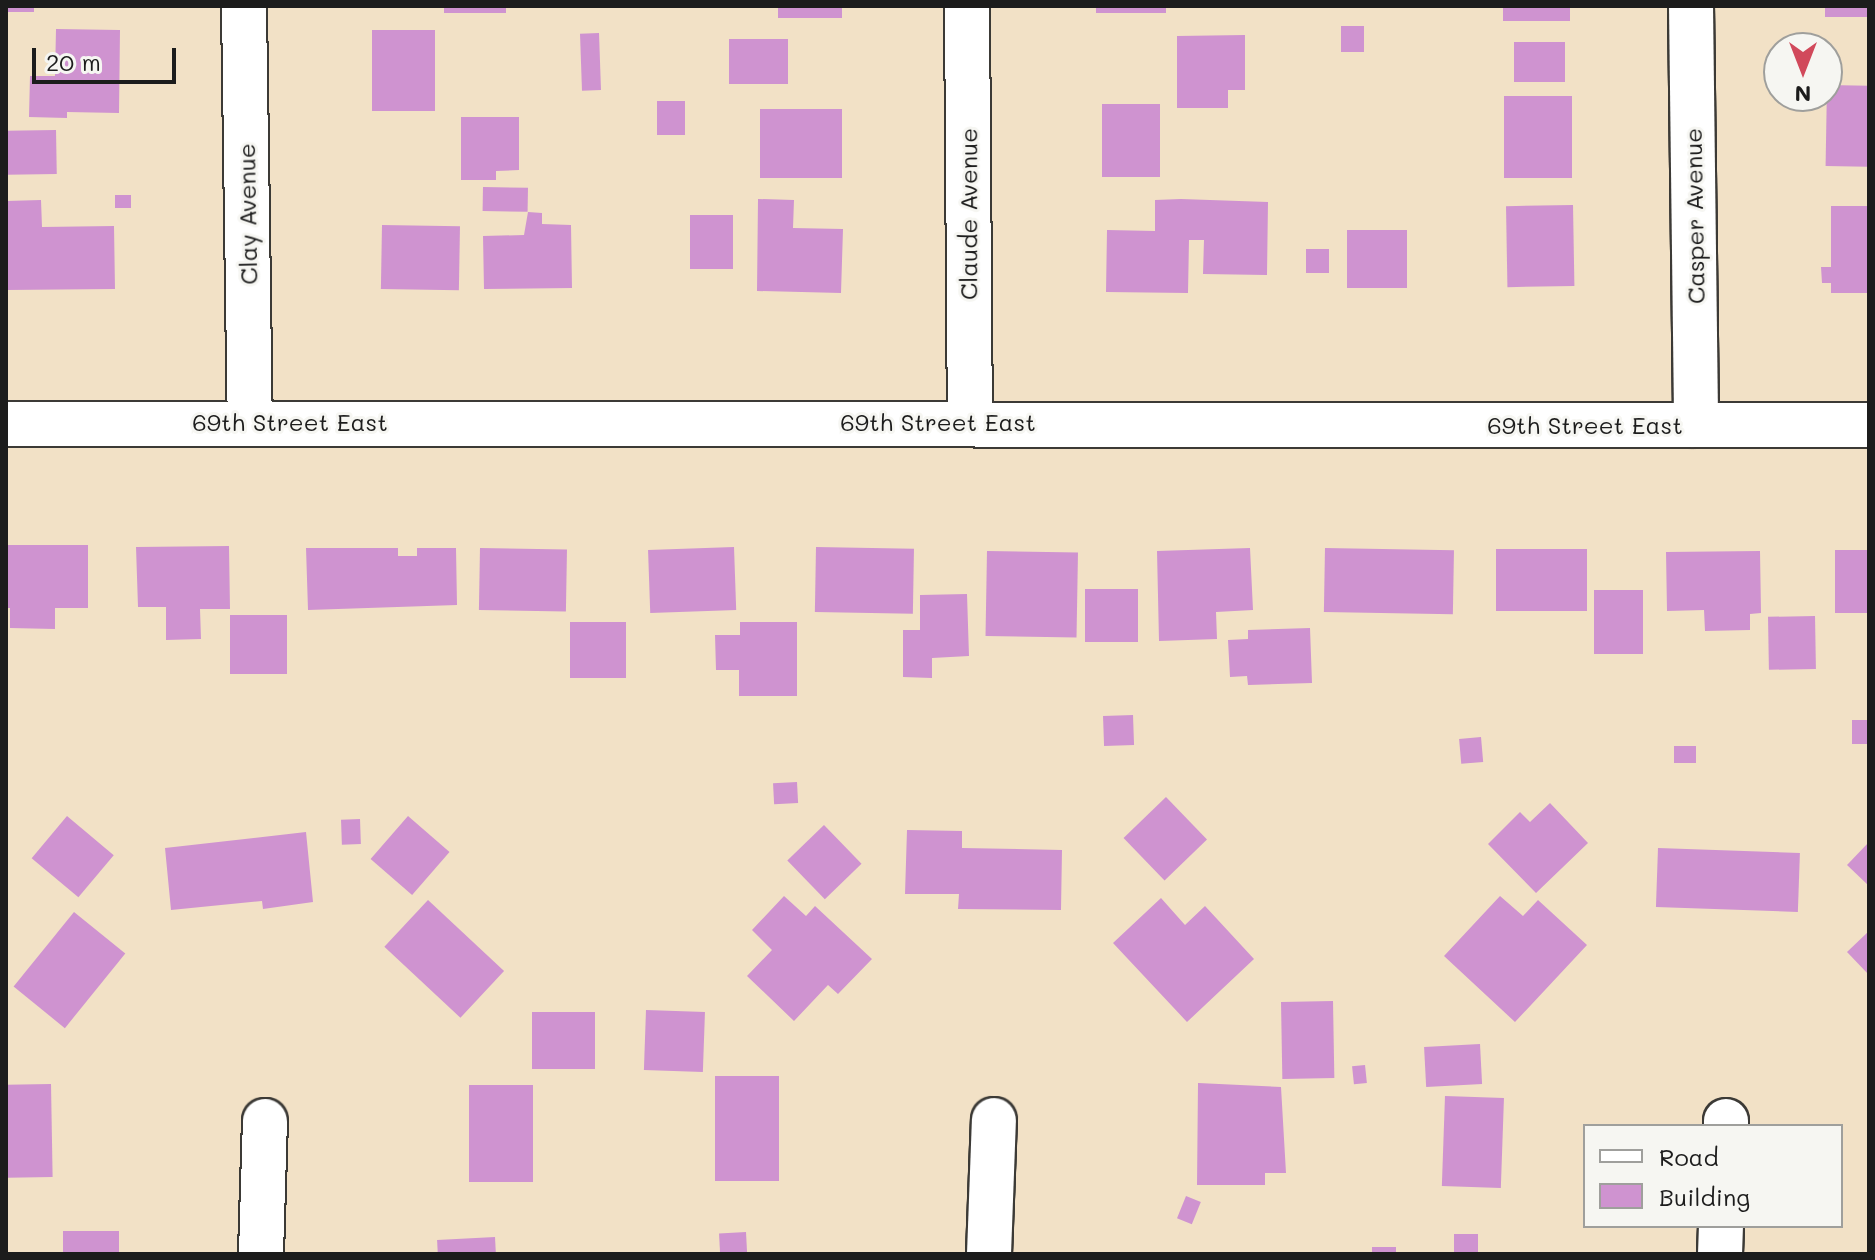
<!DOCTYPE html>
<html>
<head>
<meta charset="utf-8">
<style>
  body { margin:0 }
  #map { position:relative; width:1875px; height:1260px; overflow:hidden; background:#f2e1c6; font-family:Mali,sans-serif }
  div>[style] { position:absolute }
  .building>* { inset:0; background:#cf93d0; transform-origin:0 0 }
  .roads { filter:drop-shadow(2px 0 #3c3a36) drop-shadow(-2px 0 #3c3a36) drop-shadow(0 2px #3c3a36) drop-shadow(0 -2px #3c3a36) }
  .street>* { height:44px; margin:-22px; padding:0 22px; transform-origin:22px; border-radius:22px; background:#fff }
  span { translate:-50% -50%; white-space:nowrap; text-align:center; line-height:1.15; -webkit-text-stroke:6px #f6f6f2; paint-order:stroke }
  .street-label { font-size:24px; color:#1c1c1c }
  .frame { position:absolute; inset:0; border:8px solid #1c1c1c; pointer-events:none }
  .legend { position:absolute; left:1583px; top:1124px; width:260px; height:104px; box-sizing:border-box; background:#f6f6f2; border:2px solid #9f9f9c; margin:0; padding:10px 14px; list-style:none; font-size:24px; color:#1c1c1c }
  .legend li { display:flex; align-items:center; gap:16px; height:40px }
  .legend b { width:40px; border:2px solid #9f9f9c }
  .north { position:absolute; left:1763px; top:32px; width:80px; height:80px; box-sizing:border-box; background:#f6f6f2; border:2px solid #9f9f9c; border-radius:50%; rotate:180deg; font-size:22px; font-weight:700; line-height:32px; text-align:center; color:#1c1c1c }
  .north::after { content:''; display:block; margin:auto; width:28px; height:36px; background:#d1495b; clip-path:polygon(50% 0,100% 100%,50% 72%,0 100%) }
  .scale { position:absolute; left:32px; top:48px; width:144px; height:36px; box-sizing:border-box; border:4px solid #1c1c1c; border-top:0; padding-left:10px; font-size:24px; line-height:28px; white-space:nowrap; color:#1c1c1c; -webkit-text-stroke:6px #f6f6f2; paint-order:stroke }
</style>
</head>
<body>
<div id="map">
  <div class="building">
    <div style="left:6px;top:6px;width:28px;height:6px"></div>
    <div style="left:444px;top:6px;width:62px;height:7px"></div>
    <div style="left:778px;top:6px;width:64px;height:12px"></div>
    <div style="left:1096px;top:6px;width:70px;height:7px"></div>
    <div style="left:1503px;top:6px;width:67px;height:15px"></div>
    <div style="left:1825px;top:6px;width:44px;height:11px"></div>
    <div style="left:1341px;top:26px;width:23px;height:26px"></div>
    <div style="clip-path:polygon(56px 29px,120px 30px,119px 113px,67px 112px,67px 118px,29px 117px,30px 76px,55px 76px)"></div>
    <div style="left:372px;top:30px;width:63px;height:81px"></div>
    <div style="left:599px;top:33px;width:57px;height:19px;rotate:88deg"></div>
    <div style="clip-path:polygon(1245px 35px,1245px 90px,1228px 90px,1228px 108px,1177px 108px,1177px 36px)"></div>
    <div style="left:729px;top:39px;width:59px;height:45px"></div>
    <div style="left:1565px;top:42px;width:40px;height:51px;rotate:90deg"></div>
    <div style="left:1827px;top:85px;width:42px;height:81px;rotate:1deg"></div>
    <div style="left:1504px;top:96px;width:68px;height:82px"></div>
    <div style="left:657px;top:101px;width:28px;height:34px"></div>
    <div style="left:1102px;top:104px;width:58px;height:73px"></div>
    <div style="left:760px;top:109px;width:82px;height:69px"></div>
    <div style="clip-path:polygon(461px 117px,519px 117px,519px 170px,496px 171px,496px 180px,461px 180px)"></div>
    <div style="left:56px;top:130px;width:44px;height:50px;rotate:89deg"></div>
    <div style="left:483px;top:187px;width:45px;height:24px;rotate:1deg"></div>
    <div style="left:115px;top:195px;width:16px;height:13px"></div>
    <div style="clip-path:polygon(758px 199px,794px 200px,793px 228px,843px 229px,841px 293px,757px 291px)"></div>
    <div style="clip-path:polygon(1181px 199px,1268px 202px,1267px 275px,1203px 274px,1204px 240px,1189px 240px,1188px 293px,1106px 292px,1107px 230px,1155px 231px,1155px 200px)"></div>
    <div style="clip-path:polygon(41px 200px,42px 227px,114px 226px,115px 289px,6px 290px,6px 201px)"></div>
    <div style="left:1573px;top:205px;width:81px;height:67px;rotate:89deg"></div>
    <div style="clip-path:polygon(1831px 206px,1869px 206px,1869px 293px,1831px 293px,1831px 283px,1822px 283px,1821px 267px,1831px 267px)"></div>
    <div style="clip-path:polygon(528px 212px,542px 213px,542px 224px,571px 225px,572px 288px,484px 289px,483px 236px,524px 235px)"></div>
    <div style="left:690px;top:215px;width:43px;height:54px"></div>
    <div style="left:382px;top:225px;width:78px;height:64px;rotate:1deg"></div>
    <div style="left:1347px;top:230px;width:60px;height:58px"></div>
    <div style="left:1306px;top:249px;width:23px;height:24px"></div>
    <div style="clip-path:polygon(6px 545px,88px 545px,88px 608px,55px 608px,55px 629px,10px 628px,10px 608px,6px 608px)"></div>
    <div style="clip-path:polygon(229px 546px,230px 609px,200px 609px,201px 639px,166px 640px,166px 607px,138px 607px,136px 547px)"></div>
    <div style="left:734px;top:547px;width:63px;height:86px;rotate:88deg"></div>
    <div style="left:816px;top:547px;width:98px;height:65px;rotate:1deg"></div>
    <div style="clip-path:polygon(306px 548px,398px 548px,398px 556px,417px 556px,417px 548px,456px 548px,457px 605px,308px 610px)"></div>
    <div style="left:480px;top:548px;width:87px;height:62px;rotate:1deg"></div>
    <div style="clip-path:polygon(1250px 548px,1253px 610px,1216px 612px,1217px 639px,1159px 641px,1157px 551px)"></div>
    <div style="left:1325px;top:548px;width:129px;height:64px;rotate:1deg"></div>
    <div style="left:1587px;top:549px;width:62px;height:91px;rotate:90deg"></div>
    <div style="left:1835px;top:550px;width:34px;height:63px"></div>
    <div style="left:987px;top:551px;width:91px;height:85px;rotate:1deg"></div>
    <div style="clip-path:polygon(1760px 551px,1761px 613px,1750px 614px,1750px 630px,1705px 631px,1704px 610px,1667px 611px,1666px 552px)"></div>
    <div style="left:1085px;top:589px;width:53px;height:53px"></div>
    <div style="left:1594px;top:590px;width:49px;height:64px"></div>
    <div style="clip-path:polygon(967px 594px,969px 656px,932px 658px,932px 678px,903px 677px,903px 630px,920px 630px,920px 595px)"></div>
    <div style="left:230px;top:615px;width:57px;height:59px"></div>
    <div style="left:1815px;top:616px;width:53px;height:47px;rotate:89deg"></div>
    <div style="left:570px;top:622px;width:56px;height:56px"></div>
    <div style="clip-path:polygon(740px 622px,797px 622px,797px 696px,739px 696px,739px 670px,716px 670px,715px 635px,740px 635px)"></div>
    <div style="clip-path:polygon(1310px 628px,1312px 683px,1248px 685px,1247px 676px,1230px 677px,1228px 640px,1248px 639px,1248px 630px)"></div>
    <div style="left:1133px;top:715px;width:30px;height:30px;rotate:88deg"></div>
    <div style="left:1852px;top:720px;width:17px;height:24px"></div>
    <div style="left:1481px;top:737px;width:25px;height:22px;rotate:85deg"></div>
    <div style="left:1674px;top:746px;width:22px;height:17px"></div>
    <div style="left:797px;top:782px;width:21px;height:24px;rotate:87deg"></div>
    <div style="left:1166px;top:797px;width:59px;height:59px;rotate:46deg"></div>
    <div style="clip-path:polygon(1550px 803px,1588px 843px,1536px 893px,1488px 844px,1520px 812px,1530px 822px)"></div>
    <div style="left:67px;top:816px;width:61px;height:55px;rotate:40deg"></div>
    <div style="left:408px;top:816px;width:55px;height:57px;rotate:41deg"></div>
    <div style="left:360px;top:819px;width:25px;height:19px;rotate:88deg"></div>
    <div style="left:824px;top:825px;width:54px;height:51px;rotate:46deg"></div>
    <div style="clip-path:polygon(907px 830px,962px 831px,962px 848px,1062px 850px,1061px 910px,958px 909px,959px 894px,905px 894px)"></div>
    <div style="clip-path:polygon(306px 832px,313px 902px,263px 909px,262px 901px,171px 910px,165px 848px)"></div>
    <div style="clip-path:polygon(1869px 842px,1869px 886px,1847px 865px)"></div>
    <div style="left:1658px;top:848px;width:142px;height:59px;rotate:2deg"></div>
    <div style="clip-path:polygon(784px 896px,806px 916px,815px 906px,872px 959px,838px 994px,828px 985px,794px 1021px,747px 976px,772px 950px,752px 930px)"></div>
    <div style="clip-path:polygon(1500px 896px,1523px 916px,1538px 900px,1587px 945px,1515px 1022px,1444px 956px)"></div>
    <div style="clip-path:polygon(1161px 898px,1185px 925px,1205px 906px,1254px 959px,1187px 1022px,1113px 943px)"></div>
    <div style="left:428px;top:900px;width:104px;height:64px;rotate:43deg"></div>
    <div style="left:74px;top:912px;width:66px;height:96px;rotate:39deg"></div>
    <div style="clip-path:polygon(1869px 931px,1869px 975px,1847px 952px)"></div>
    <div style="left:1333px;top:1001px;width:77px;height:52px;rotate:89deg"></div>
    <div style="left:646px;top:1010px;width:59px;height:60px;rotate:2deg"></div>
    <div style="left:532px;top:1012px;width:63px;height:57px"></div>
    <div style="left:1480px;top:1044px;width:40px;height:56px;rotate:87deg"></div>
    <div style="left:1365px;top:1065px;width:18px;height:13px;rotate:84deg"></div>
    <div style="left:715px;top:1076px;width:64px;height:105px"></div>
    <div style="clip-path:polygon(1198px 1083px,1281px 1087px,1286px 1173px,1265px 1173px,1265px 1185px,1197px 1185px)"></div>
    <div style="left:51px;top:1084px;width:93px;height:45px;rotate:89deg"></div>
    <div style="left:469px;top:1085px;width:64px;height:97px"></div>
    <div style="left:1445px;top:1096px;width:59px;height:90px;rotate:2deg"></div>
    <div style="left:1186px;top:1196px;width:16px;height:24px;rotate:22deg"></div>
    <div style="left:63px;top:1231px;width:56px;height:23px"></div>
    <div style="left:746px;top:1232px;width:20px;height:27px;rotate:87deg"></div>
    <div style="left:1454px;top:1234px;width:24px;height:20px"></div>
    <div style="left:495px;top:1237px;width:17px;height:58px;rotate:87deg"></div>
    <div style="left:1372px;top:1247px;width:24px;height:7px"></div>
  </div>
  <div class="roads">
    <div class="street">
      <div style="left:244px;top:6px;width:416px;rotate:89.2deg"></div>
      <div style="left:967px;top:6px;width:416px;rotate:89.6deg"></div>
      <div style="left:1691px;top:6px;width:419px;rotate:89.3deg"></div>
      <div style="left:6px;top:424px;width:1863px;rotate:0.03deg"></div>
      <div style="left:1726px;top:1126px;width:5px;rotate:-90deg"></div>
      <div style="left:261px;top:1254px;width:133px;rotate:-88.3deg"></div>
      <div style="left:989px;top:1254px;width:134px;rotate:-87.9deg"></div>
      <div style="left:1720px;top:1254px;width:28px;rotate:-88deg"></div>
    </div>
  </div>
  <div class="street-label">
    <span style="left:247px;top:214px;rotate:-91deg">Clay Avenue</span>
    <span style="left:968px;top:214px;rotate:-90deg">Claude Avenue</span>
    <span style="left:1694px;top:216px;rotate:-91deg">Casper Avenue</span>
    <span style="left:290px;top:422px">69th Street East</span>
    <span style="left:938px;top:422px">69th Street East</span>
    <span style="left:1585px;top:425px">69th Street East</span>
  </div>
  <div class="frame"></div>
  <ul class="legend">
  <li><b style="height:10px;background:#fff"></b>Road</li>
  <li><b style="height:22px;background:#cf93d0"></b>Building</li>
  </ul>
  <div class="north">N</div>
  <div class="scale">20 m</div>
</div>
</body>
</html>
